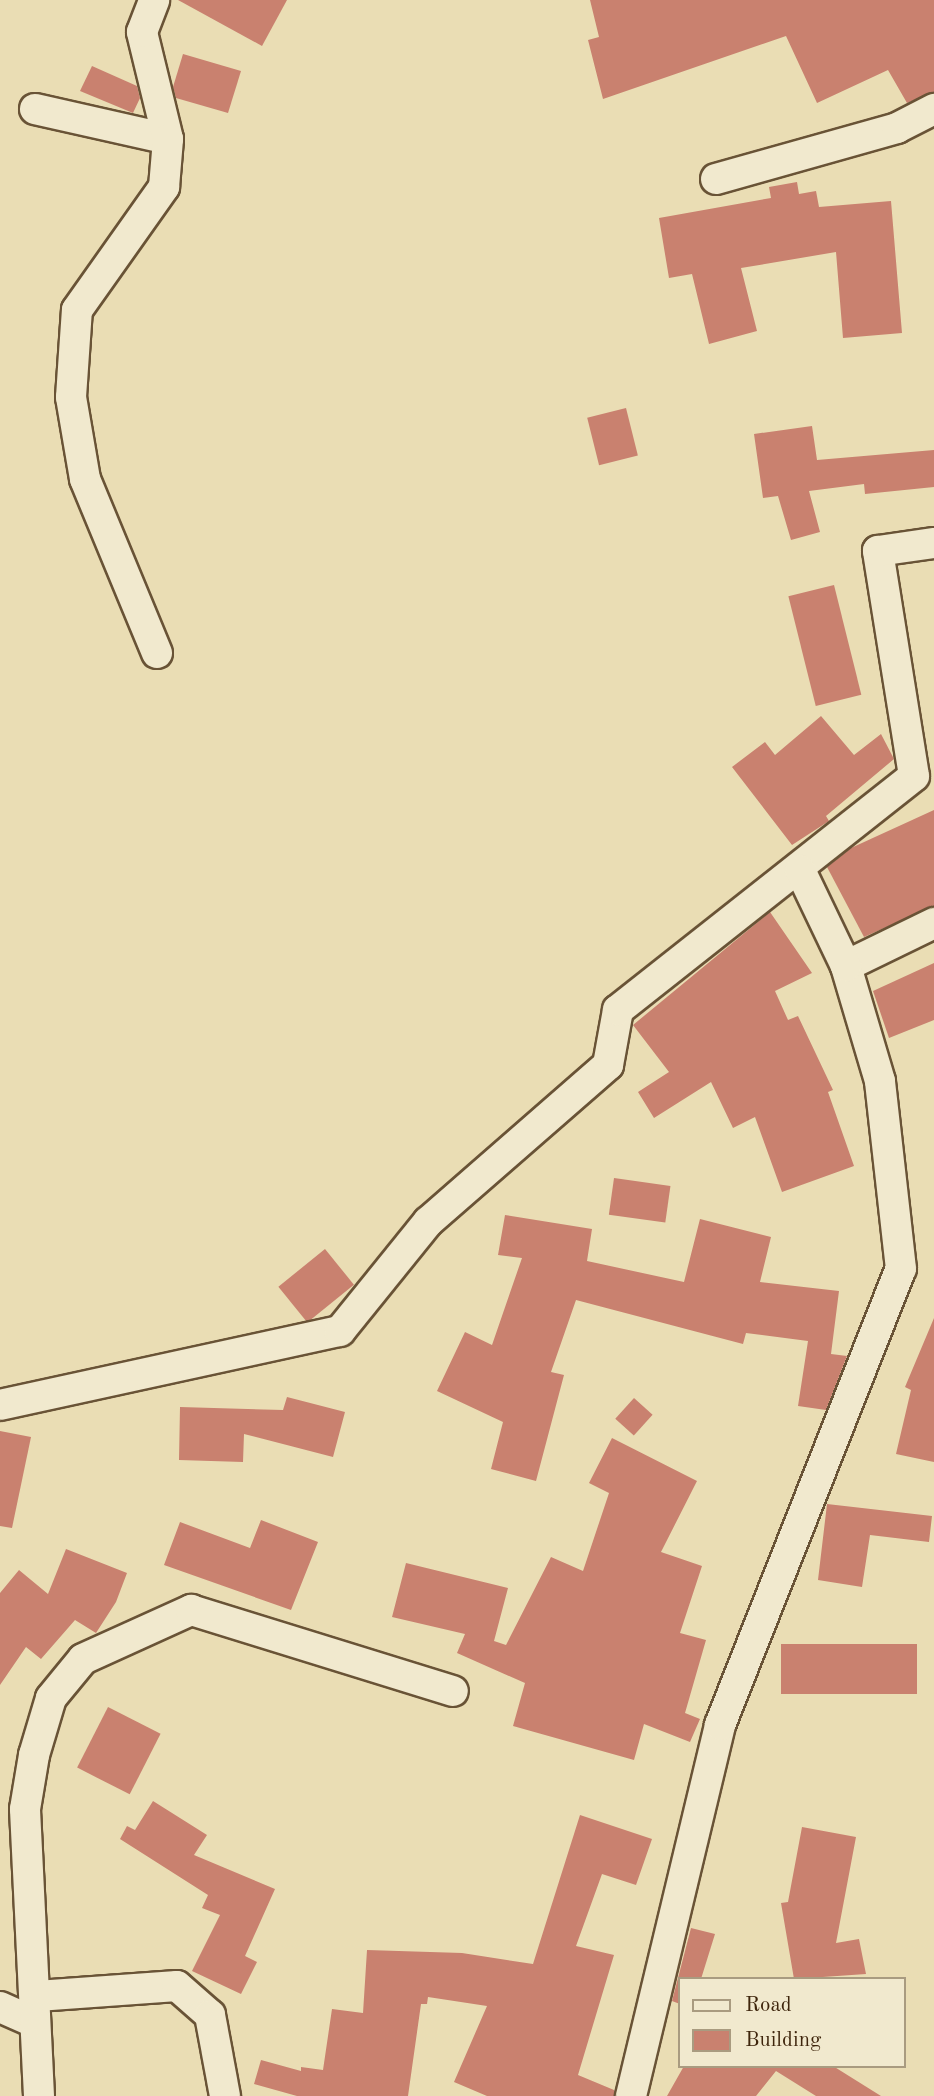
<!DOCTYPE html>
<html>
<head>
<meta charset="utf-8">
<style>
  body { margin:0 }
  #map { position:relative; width:934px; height:2096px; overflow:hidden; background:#eaddb4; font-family:"Old Standard TT",serif }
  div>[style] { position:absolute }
  .building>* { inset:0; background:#c9816f; transform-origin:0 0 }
  .roads { filter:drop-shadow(2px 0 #695336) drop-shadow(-2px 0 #695336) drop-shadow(0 2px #695336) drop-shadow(0 -2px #695336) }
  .street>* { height:30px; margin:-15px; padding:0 15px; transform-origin:15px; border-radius:15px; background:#f1e9ce }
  span { translate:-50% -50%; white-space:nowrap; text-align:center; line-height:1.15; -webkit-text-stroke:5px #f1e9ce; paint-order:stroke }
  .legend { position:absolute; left:678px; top:1977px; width:228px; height:91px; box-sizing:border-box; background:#f1e9ce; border:2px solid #a99b80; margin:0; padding:9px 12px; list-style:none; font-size:21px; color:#3e250c }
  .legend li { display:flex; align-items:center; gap:14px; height:35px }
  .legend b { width:35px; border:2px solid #a99b80 }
</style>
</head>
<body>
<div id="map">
  <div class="building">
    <div style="clip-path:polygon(178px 0,287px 0,262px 46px)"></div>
    <div style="clip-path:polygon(590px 0,934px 0,934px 92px,907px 103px,888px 70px,817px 103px,786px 36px,603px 99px,588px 40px,599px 37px)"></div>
    <div style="clip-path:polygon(183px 54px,241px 71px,228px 113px,176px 98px,173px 87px)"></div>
    <div style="clip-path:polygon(92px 66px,137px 86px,140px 98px,133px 113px,80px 91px)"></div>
    <div style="clip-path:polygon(797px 182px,799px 194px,816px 191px,819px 207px,891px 201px,902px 333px,843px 338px,836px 252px,741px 268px,757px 331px,709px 344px,692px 274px,669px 278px,659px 218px,771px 198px,769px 187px)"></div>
    <div style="left:626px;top:408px;width:49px;height:40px;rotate:76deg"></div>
    <div style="clip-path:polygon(812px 426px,817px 460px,934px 450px,934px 487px,865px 494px,864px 484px,809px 491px,820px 532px,791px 540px,778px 496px,763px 498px,754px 434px)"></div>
    <div style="left:834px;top:585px;width:113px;height:47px;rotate:76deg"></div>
    <div style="clip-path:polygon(821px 716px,854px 755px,881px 734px,894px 759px,826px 816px,829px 821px,792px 845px,732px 767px,765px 742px,775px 755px)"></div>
    <div style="clip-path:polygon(934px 810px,934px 906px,864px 937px,827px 867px,851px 848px)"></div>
    <div style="clip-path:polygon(770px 912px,812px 973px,775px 991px,788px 1020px,798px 1016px,833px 1090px,828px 1092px,854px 1166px,782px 1192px,755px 1117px,733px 1128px,711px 1082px,654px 1118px,638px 1092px,669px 1072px,633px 1025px)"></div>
    <div style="clip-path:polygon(934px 963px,934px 1020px,889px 1038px,873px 991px)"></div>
    <div style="left:614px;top:1178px;width:57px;height:37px;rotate:8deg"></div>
    <div style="clip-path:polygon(505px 1215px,592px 1229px,587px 1261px,684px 1282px,700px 1219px,771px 1237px,760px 1282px,839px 1291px,831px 1354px,847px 1356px,826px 1410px,798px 1406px,808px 1341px,746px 1333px,743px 1344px,576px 1300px,551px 1372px,564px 1375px,536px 1481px,491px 1469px,503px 1422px,437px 1391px,465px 1332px,492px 1345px,522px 1258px,498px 1255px)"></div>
    <div style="left:325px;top:1249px;width:46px;height:60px;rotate:51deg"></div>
    <div style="clip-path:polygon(934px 1318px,934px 1462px,896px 1454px,911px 1390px,905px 1387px)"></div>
    <div style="clip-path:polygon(287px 1397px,345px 1412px,333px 1457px,244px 1434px,243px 1462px,179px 1460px,180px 1407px,283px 1410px)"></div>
    <div style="left:634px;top:1398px;width:25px;height:28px;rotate:42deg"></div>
    <div style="clip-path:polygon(0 1431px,31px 1437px,12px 1528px,0 1526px)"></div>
    <div style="clip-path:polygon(612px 1438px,697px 1481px,661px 1552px,702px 1566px,680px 1633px,706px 1640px,685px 1713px,700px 1719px,690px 1742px,644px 1724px,634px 1760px,513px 1726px,525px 1683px,457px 1653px,465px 1634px,392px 1617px,406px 1563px,508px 1588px,494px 1641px,506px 1645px,551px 1557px,583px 1571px,609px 1493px,589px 1483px)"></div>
    <div style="clip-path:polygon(827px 1504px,932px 1516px,929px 1542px,870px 1535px,862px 1587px,818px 1580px)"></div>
    <div style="clip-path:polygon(261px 1520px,318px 1542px,291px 1610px,164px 1565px,180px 1522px,250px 1548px)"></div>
    <div style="clip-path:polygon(66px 1549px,127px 1573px,116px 1602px,96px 1633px,75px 1620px,41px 1659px,26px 1647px,0 1685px,0 1593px,19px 1570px,48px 1594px)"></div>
    <div style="left:781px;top:1644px;width:136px;height:50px"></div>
    <div style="left:108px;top:1707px;width:59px;height:68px;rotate:27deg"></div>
    <div style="clip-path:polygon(153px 1801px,207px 1835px,194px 1855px,275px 1889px,245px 1956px,257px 1962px,241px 1994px,192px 1971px,220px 1915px,202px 1908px,208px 1895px,120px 1839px,127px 1826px,135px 1830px)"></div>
    <div style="clip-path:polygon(580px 1815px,652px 1839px,636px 1885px,602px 1874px,576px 1946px,614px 1955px,578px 2075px,614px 2090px,614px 2096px,487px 2096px,454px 2082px,487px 2006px,428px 1997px,427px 2004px,421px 2004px,408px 2096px,297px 2096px,254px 2084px,261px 2060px,301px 2071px,301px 2067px,323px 2070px,332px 2009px,363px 2013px,367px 1950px,462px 1953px,533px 1964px)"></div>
    <div style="clip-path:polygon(802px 1827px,856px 1837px,836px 1943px,859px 1939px,866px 1974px,794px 1979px,781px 1903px,788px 1902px)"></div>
    <div style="clip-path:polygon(691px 1928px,715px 1934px,701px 1979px,680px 1979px,680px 2004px,672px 2001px)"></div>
    <div style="clip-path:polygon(684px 2066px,833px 2066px,881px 2096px,816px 2096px,776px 2071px,756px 2096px,667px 2096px)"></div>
  </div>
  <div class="roads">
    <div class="street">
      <div style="left:35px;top:109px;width:136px;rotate:12.7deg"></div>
      <div style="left:168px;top:139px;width:110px;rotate:-103.7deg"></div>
      <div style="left:142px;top:32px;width:34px;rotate:-69deg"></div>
      <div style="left:716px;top:179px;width:188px;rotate:-15.7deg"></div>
      <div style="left:897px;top:128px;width:42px;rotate:-27.2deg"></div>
      <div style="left:157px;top:653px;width:188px;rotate:-112.5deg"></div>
      <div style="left:85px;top:479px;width:83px;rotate:-99.7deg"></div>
      <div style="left:71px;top:397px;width:87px;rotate:-86.1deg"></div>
      <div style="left:77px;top:310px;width:151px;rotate:-54.7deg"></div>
      <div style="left:164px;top:187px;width:48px;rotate:-85.2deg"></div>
      <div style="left:846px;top:966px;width:98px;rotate:-26deg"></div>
      <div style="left:0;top:1405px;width:348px;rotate:-12.3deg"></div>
      <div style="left:340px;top:1331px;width:140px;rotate:-51.1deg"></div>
      <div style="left:428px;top:1222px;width:239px;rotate:-41.1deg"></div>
      <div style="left:608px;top:1065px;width:56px;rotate:-79.7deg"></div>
      <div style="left:618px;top:1010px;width:377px;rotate:-38.3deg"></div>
      <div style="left:914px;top:776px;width:228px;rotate:-99.1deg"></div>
      <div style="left:878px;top:551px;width:57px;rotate:-8.1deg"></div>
      <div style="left:37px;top:1996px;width:140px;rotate:-4.1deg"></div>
      <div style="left:177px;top:1986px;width:44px;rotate:41.3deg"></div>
      <div style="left:210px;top:2015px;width:82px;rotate:79.5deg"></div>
      <div style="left:0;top:2007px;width:36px;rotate:24deg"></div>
      <div style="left:39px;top:2096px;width:287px;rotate:-92.8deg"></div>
      <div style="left:25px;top:1809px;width:55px;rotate:-80.5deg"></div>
      <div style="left:34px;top:1755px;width:59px;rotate:-73.4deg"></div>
      <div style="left:51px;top:1698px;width:50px;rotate:-50.6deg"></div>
      <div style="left:83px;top:1659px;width:119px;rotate:-24.4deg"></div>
      <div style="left:191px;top:1610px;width:274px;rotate:17.2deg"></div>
      <div style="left:631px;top:2096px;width:382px;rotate:-76.5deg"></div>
      <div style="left:720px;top:1725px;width:491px;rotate:-68.4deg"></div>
      <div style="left:901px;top:1269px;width:189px;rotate:-96.4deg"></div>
      <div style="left:880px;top:1081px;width:120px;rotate:-106.5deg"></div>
      <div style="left:846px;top:966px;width:106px;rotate:-115.6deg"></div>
    </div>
  </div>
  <ul class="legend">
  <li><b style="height:9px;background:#f1e9ce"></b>Road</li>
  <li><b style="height:19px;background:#c9816f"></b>Building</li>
  </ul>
</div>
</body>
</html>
